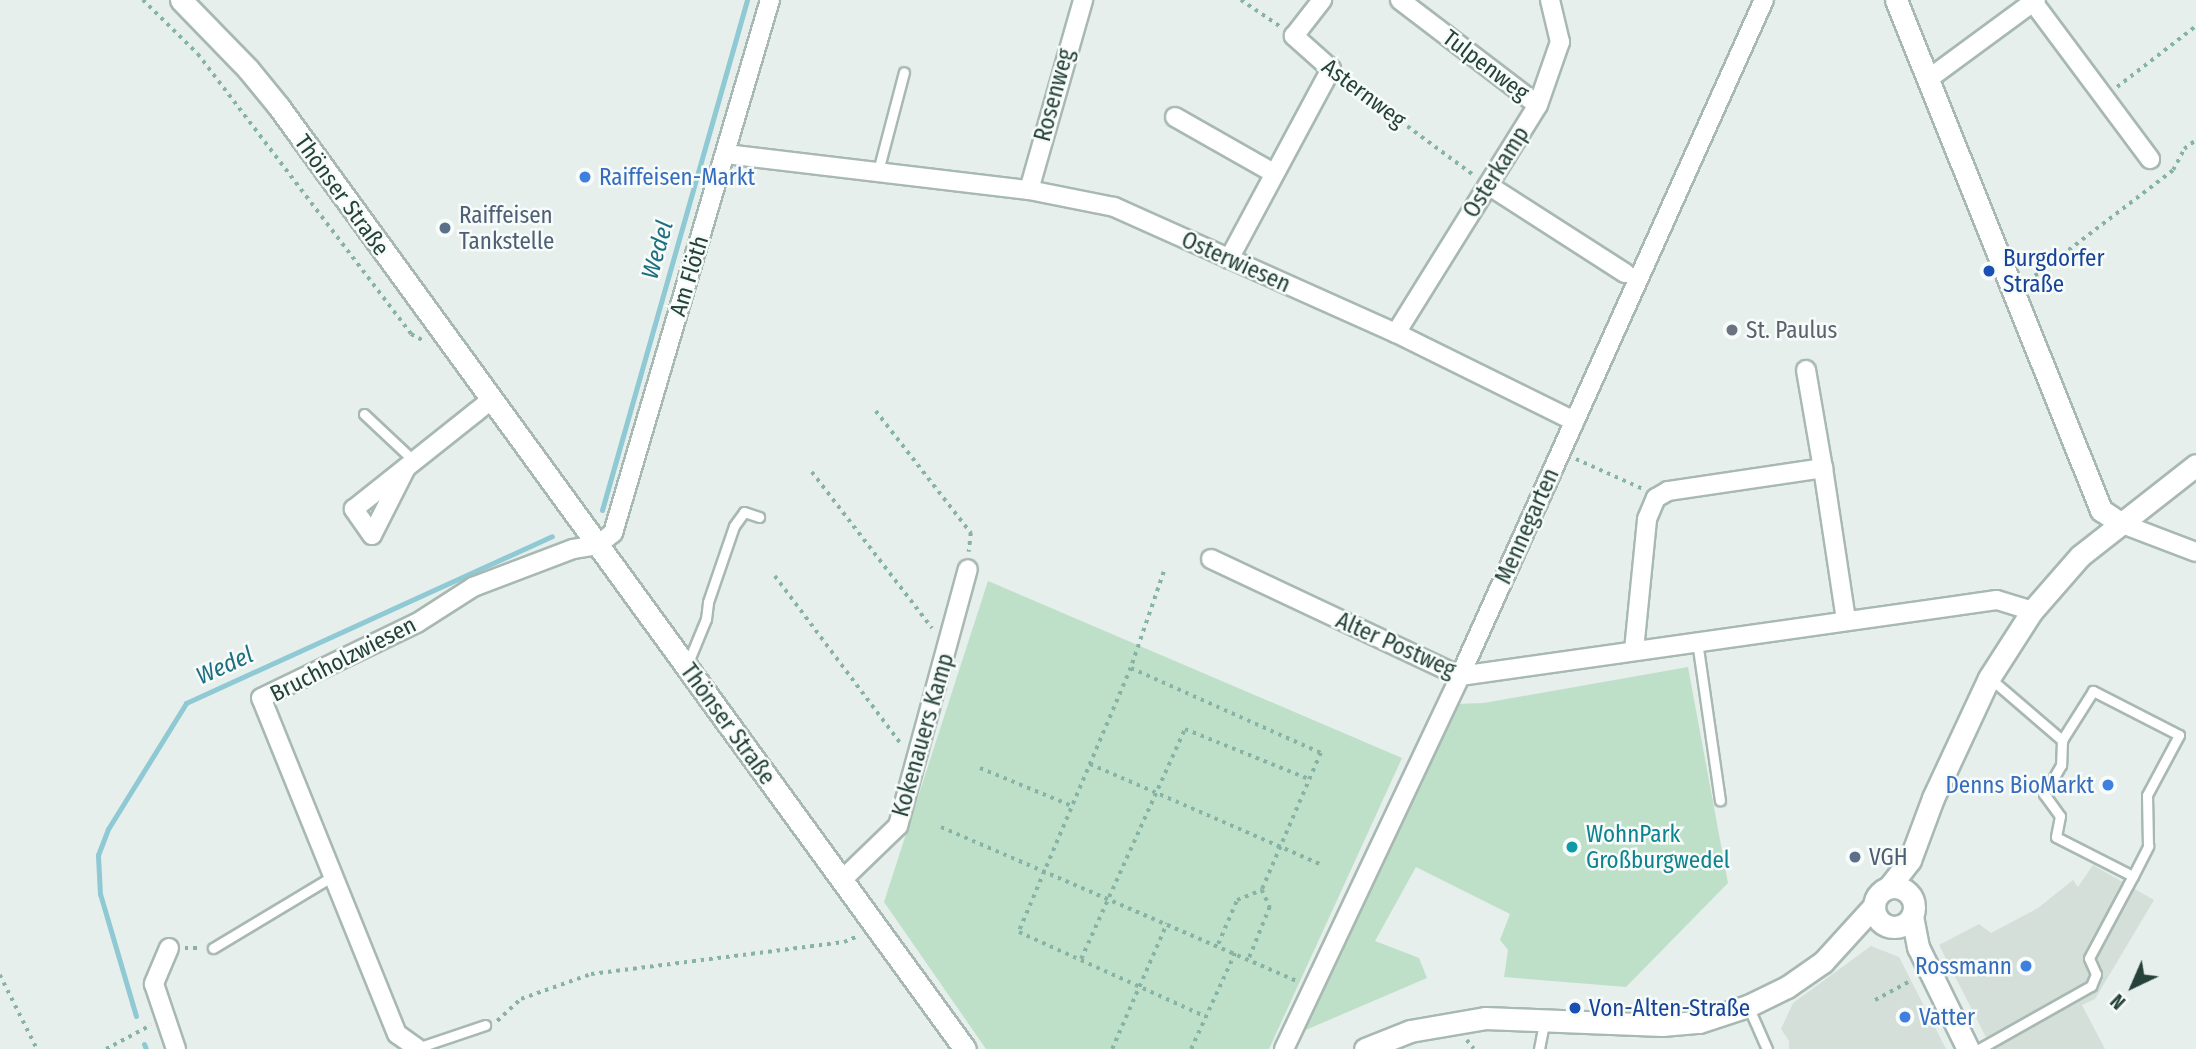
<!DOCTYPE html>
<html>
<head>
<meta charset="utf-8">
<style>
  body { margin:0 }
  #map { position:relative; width:2196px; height:1049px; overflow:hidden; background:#e6efeb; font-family:"Fira Sans Condensed",sans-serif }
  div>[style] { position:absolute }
  .built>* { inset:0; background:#d4dfda }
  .green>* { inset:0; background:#bfe0c8 }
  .stream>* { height:5px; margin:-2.5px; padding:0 2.5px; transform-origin:2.5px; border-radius:2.5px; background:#8ec9d4 }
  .path>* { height:3.5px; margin-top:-1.75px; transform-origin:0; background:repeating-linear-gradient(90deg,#86b3a5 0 3.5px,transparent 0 8.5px) }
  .roads { filter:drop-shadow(2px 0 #a8b8b2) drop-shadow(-2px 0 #a8b8b2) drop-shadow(0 2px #a8b8b2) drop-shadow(0 -2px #a8b8b2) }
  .service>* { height:9px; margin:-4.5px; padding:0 4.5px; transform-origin:4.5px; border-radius:4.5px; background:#fff }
  .minor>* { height:18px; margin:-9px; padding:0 9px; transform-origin:9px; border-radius:9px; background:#fff }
  .tertiary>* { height:21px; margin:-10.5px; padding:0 10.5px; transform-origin:10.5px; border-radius:10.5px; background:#fff }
  .secondary>* { height:21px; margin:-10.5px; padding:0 10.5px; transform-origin:10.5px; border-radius:10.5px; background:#fff }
  .secondary>.ring { margin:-10.5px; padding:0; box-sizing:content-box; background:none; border:21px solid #fff; border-radius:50% }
  .dots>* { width:19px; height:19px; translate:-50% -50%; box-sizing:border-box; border:4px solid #f7fbf9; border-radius:50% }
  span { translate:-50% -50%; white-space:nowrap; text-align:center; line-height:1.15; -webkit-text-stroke:5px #f7fbf9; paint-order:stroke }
  .street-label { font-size:23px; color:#24423a }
  .shop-label { font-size:23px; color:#366cbe }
  .left { translate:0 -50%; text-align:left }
  .right { translate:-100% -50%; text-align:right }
  .service-label { font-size:23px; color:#4e5e75 }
  .transit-label { font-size:23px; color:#164399 }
  .worship-label { font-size:23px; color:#5b616d }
  .culture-label { font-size:23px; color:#0d838f }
  .water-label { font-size:24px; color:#1c6f80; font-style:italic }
  .north { position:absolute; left:2098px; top:951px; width:70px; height:70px; -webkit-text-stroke:5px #f7fbf9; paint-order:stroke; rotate:224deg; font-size:19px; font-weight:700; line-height:28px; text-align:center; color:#24423a }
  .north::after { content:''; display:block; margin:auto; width:24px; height:32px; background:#24423a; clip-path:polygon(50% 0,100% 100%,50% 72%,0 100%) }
</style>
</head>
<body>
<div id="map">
  <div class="built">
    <div style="clip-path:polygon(2093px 865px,2154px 900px,2095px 999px,2082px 1005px,2105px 1049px,1992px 1049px,1939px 945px,1979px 924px,1991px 933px,2038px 908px,2073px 880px,2078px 887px)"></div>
    <div style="clip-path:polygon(1871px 946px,1899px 957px,1946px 1049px,1789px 1049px,1789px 1041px,1781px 1029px,1793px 1003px)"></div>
  </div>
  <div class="green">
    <div style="clip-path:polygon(988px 581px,1402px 758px,1269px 1049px,986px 1049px,884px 902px)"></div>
    <div style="clip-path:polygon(1688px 667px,1728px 883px,1626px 987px,1504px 977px,1508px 950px,1500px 940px,1510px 914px,1416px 867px,1375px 941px,1419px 958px,1427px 978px,1301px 1032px,1456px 704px,1484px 703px)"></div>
  </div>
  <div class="stream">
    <div style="left:602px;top:510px;width:530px;rotate:-74.13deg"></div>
    <div style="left:136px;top:1016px;width:127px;rotate:-106.4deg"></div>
    <div style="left:100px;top:894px;width:39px;rotate:-93deg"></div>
    <div style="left:98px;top:855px;width:28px;rotate:-69deg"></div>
    <div style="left:108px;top:829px;width:148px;rotate:-58.2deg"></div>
    <div style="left:186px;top:703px;width:402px;rotate:-24.5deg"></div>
    <div style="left:144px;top:1044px;width:5px;rotate:68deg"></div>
  </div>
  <div class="path">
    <div style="left:143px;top:0;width:77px;rotate:44.5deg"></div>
    <div style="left:198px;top:54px;width:352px;rotate:52.7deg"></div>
    <div style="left:411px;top:334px;width:17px;rotate:28deg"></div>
    <div style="left:1241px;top:0;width:48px;rotate:34deg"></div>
    <div style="left:1346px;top:81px;width:160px;rotate:36.4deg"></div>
    <div style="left:2117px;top:87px;width:100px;rotate:-37.7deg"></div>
    <div style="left:2028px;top:281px;width:183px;rotate:-37.4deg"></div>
    <div style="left:2173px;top:170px;width:24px;rotate:-62deg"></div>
    <div style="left:2184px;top:149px;width:15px;rotate:-37deg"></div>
    <div style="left:876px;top:411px;width:155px;rotate:52.1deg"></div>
    <div style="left:971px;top:533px;width:19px;rotate:96deg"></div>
    <div style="left:1576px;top:459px;width:73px;rotate:24.1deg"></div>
    <div style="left:812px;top:472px;width:197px;rotate:52.4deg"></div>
    <div style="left:1164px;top:572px;width:102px;rotate:109deg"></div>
    <div style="left:1131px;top:668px;width:287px;rotate:113deg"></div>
    <div style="left:1019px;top:932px;width:205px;rotate:24.4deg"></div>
    <div style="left:775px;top:576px;width:211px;rotate:53.1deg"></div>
    <div style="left:1131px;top:668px;width:208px;rotate:24.1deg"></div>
    <div style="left:1321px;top:753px;width:149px;rotate:113.3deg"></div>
    <div style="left:1090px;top:764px;width:251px;rotate:23.5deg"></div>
    <div style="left:980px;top:768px;width:100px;rotate:22.4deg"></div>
    <div style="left:941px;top:827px;width:388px;rotate:23.4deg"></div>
    <div style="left:1218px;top:944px;width:48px;rotate:-66.6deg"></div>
    <div style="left:1237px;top:900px;width:27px;rotate:-22deg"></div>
    <div style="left:1262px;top:890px;width:19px;rotate:65deg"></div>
    <div style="left:1270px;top:907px;width:56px;rotate:112deg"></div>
    <div style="left:185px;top:948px;width:17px"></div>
    <div style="left:1081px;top:959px;width:252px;rotate:-65.7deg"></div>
    <div style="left:1185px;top:729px;width:134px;rotate:22deg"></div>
    <div style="left:0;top:975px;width:83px;rotate:63.4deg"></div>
    <div style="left:1875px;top:1000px;width:42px;rotate:-28.4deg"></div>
    <div style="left:497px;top:1021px;width:33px;rotate:-43deg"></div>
    <div style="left:521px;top:999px;width:74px;rotate:-19.7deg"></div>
    <div style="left:591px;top:974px;width:255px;rotate:-7.2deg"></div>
    <div style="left:844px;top:942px;width:15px;rotate:-23deg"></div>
    <div style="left:1467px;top:1040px;width:11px;rotate:52deg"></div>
    <div style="left:106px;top:1049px;width:51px;rotate:-28.1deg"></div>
    <div style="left:1112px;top:1049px;width:137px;rotate:-66.4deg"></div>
    <div style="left:1191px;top:1049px;width:106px;rotate:-65.4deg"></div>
  </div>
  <div class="roads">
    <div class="service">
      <div style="left:878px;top:171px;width:102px;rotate:-75.3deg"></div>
      <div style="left:364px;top:414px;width:69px;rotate:43.2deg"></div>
      <div style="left:1697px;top:641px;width:161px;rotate:81.8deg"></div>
      <div style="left:687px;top:665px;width:50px;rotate:-67.6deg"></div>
      <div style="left:706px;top:619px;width:17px;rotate:-83deg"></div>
      <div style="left:708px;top:602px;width:80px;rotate:-71.1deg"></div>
      <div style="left:734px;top:526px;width:17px;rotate:-54deg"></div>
      <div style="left:744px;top:512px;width:16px;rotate:18deg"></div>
      <div style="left:1991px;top:679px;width:94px;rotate:40.7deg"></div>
      <div style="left:213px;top:948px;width:140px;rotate:-31deg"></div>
      <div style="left:1748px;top:1006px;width:47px;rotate:66.2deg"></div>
      <div style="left:417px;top:1048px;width:72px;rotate:-18.7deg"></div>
      <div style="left:1539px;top:1049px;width:31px;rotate:-79deg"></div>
      <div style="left:1979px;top:1049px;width:129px;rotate:-29.4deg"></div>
      <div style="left:2091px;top:986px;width:13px;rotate:-67deg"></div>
      <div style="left:2096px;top:974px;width:17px;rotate:-114deg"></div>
      <div style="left:2089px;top:958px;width:83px;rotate:-61.9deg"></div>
      <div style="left:2128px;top:885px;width:10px;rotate:-61deg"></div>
      <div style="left:2133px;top:876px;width:34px;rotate:-63deg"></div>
      <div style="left:2148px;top:846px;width:51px;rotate:-91.1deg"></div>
      <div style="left:2147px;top:795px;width:68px;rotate:-61.9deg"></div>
      <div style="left:2179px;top:735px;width:97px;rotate:-152.9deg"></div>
      <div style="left:2093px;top:691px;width:58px;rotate:122.3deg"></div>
      <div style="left:2062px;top:740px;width:25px;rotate:92deg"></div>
      <div style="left:2061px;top:765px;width:34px;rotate:120deg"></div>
      <div style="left:2044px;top:794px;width:27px;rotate:54deg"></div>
      <div style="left:2060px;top:816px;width:21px;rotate:101deg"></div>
      <div style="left:2056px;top:837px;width:86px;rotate:26.9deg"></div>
    </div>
    <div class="minor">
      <div style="left:1400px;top:0;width:173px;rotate:37.3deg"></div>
      <div style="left:2033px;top:2px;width:196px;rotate:53.3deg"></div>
      <div style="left:1927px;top:80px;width:135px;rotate:-36.3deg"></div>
      <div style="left:1175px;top:117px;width:112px;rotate:29.6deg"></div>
      <div style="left:726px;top:154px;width:305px;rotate:6.8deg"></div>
      <div style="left:1029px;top:190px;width:87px;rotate:11.3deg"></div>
      <div style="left:1114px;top:207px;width:309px;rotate:24.1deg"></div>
      <div style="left:1396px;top:333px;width:199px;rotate:26.3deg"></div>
      <div style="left:1488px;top:185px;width:163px;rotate:32.7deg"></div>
      <div style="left:1029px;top:190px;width:198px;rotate:-74.1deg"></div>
      <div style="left:1229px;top:259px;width:216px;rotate:-61.8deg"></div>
      <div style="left:1331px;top:69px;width:50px;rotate:-138.3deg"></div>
      <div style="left:1294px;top:36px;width:46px;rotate:-52.1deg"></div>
      <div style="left:1396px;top:333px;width:269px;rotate:-58.1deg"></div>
      <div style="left:1538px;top:105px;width:67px;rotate:-70.8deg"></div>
      <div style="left:1560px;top:42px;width:43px;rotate:-103.4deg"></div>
      <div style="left:1806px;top:370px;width:99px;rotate:80.2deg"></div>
      <div style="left:406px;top:468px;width:75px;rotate:116.9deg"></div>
      <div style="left:372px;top:535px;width:32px;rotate:-125deg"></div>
      <div style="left:354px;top:509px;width:156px;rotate:-38.5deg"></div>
      <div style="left:476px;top:412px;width:21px;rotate:-39deg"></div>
      <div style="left:2120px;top:523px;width:81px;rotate:20.9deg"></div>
      <div style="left:1211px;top:559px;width:275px;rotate:25.2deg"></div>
      <div style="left:1460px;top:676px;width:542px;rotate:-8.06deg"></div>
      <div style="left:1997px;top:600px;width:37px;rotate:17deg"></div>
      <div style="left:1634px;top:650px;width:132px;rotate:-84.3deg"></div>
      <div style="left:1647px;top:519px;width:23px;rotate:-67deg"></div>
      <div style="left:1656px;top:498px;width:14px;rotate:-30deg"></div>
      <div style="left:1668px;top:491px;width:157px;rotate:-8.4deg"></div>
      <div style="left:1823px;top:468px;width:154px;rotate:81.4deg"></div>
      <div style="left:842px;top:880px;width:78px;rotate:-44deg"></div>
      <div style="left:898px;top:826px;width:266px;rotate:-74.8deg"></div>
      <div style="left:169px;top:948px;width:39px;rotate:113deg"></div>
      <div style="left:154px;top:984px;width:69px;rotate:71.3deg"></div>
      <div style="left:417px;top:1048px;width:24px;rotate:-145deg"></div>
      <div style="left:397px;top:1034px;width:362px;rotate:-112deg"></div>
      <div style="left:261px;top:698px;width:173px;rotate:-25.7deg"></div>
      <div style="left:417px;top:623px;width:67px;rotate:-32.7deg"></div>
      <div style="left:473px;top:587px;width:107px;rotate:-20.8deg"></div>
      <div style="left:573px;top:549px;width:25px;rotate:-9deg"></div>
      <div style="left:598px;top:545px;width:19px;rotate:-39deg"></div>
      <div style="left:613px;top:533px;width:556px;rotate:-73.59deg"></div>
      <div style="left:1284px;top:1049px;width:412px;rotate:-64.7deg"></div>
      <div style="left:1460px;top:676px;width:741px;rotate:-65.79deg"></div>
    </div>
    <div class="tertiary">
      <div style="left:181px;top:0;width:96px;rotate:45.8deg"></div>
      <div style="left:248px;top:69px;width:49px;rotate:50.8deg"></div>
      <div style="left:279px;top:107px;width:1165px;rotate:53.94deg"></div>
    </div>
    <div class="secondary">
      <div style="left:1896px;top:0;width:550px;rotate:68.1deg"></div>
      <div style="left:2101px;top:510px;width:23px;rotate:34deg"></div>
      <div class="ring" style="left:1874px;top:887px;width:19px;height:19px"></div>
      <div style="left:1889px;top:887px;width:34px;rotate:-52deg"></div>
      <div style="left:1910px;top:860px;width:66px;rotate:-69.6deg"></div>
      <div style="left:1933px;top:798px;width:132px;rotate:-65deg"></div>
      <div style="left:1989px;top:678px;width:80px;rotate:-57.3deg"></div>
      <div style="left:2032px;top:611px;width:73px;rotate:-48.9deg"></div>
      <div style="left:2080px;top:556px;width:147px;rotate:-38.1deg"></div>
      <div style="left:1912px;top:916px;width:32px;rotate:79deg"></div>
      <div style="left:1918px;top:947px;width:114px;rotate:63.9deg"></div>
      <div style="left:1365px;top:1049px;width:48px;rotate:-21.8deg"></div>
      <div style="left:1410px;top:1031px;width:76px;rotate:-9.8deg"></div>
      <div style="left:1485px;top:1018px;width:177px;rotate:2.3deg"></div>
      <div style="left:1662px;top:1025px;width:37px;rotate:-5deg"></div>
      <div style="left:1699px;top:1022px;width:52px;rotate:-18.1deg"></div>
      <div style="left:1748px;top:1006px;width:43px;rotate:-26deg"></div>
      <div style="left:1787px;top:987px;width:44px;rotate:-34.8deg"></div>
      <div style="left:1823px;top:962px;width:76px;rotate:-47.7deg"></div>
    </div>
  </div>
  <div class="dots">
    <div style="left:585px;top:177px;background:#3f7fe0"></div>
    <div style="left:445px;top:228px;background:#5c6f8a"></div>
    <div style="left:1989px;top:271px;background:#1a4fb4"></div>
    <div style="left:1732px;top:330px;background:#6b7280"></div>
    <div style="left:2108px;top:785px;background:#3f7fe0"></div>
    <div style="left:1572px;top:847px;background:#0f9aa8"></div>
    <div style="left:1855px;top:857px;background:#5c6f8a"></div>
    <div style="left:2026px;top:966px;background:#3f7fe0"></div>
    <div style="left:1575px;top:1008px;background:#1a4fb4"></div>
    <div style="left:1905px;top:1017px;background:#3f7fe0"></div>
  </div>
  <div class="street-label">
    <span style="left:1486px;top:65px;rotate:37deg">Tulpenweg</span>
    <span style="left:1364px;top:93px;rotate:37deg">Asternweg</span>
    <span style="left:1054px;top:95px;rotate:-75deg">Rosenweg</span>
    <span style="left:1496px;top:172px;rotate:-58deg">Osterkamp</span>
    <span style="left:342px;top:195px;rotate:54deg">Thönser Straße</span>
    <span style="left:1236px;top:262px;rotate:24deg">Osterwiesen</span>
    <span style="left:689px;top:276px;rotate:-73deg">Am Flöth</span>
    <span style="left:1527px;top:526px;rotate:-66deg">Mennegarten</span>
    <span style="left:1396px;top:645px;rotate:24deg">Alter Postweg</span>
    <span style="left:343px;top:659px;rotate:-27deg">Bruchholzwiesen</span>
    <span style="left:728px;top:724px;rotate:54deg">Thönser Straße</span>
    <span style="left:923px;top:735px;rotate:-74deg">Kokenauers Kamp</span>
  </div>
  <div class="shop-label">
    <span class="left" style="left:599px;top:177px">Raiffeisen-Markt</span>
    <span class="right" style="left:2094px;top:785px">Denns BioMarkt</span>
    <span class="right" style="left:2012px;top:966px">Rossmann</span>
    <span class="left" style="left:1919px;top:1017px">Vatter</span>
  </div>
  <div class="service-label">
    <span class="left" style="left:459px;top:228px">Raiffeisen<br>Tankstelle</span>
    <span class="left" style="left:1869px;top:857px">VGH</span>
  </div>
  <div class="transit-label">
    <span class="left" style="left:2003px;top:271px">Burgdorfer<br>Straße</span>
    <span class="left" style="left:1589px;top:1008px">Von-Alten-Straße</span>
  </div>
  <div class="worship-label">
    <span class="left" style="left:1746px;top:330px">St. Paulus</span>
  </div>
  <div class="culture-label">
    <span class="left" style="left:1586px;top:847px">WohnPark<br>Großburgwedel</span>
  </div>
  <div class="water-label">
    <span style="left:658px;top:250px;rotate:-74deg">Wedel</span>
    <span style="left:225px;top:666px;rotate:-24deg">Wedel</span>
  </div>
  <div class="north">N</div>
</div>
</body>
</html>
